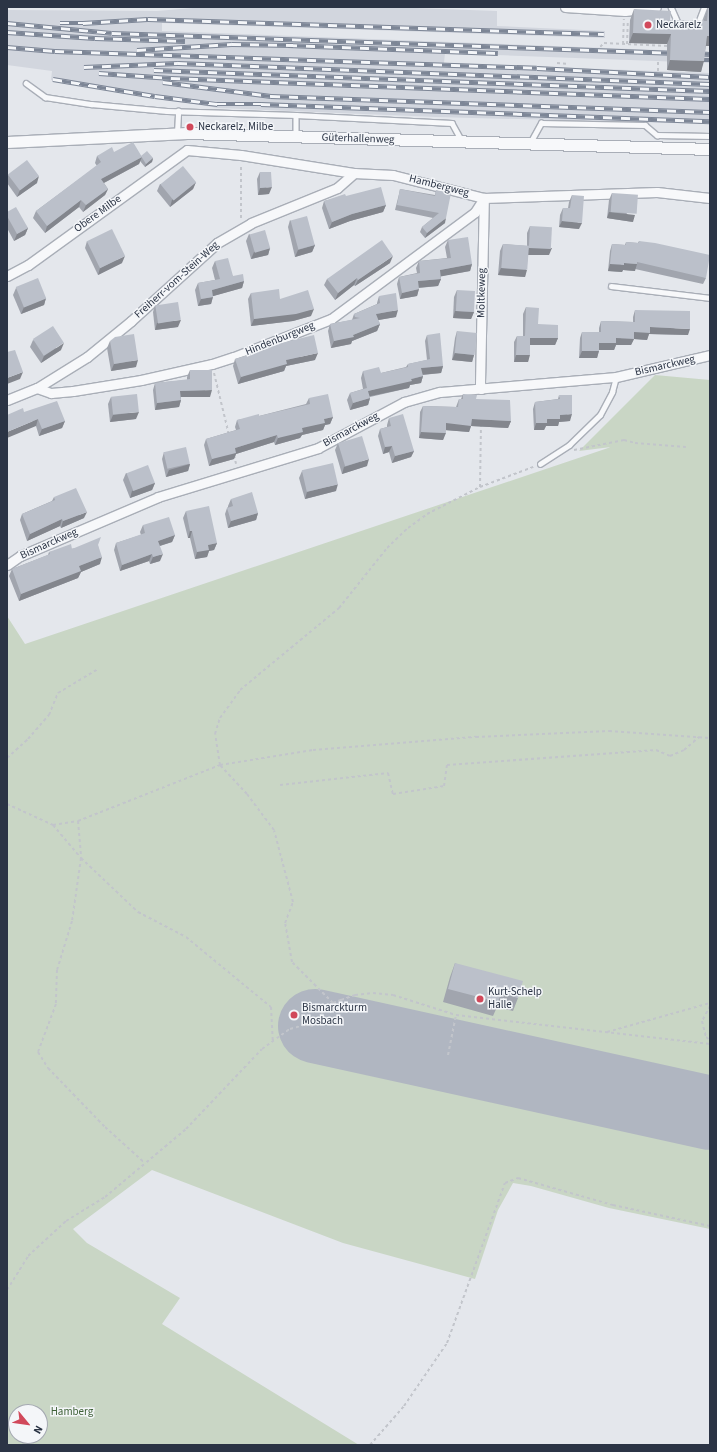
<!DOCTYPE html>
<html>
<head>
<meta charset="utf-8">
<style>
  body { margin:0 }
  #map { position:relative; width:717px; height:1452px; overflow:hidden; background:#e4e7ec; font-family:"Source Sans 3",sans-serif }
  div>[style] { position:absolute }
  .built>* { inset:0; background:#d2d6de }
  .green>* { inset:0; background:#c9d6c5 }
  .runway>* { height:74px; margin:-37px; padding:0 37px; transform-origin:37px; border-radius:37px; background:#b0b6c1 }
  .path>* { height:2px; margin-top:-1px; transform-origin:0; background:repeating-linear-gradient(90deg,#c2c5cb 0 3px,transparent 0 6px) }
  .roads { filter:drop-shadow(1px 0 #a9aeb7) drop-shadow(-1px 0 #a9aeb7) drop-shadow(0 1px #a9aeb7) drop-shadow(0 -1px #a9aeb7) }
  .service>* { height:4.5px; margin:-2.25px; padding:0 2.25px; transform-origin:2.25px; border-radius:2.25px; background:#f7f8fa }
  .minor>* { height:9px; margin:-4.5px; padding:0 4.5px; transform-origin:4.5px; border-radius:4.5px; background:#f7f8fa }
  .tertiary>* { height:11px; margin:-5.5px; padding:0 5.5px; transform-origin:5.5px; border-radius:5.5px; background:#f7f8fa }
  .rail>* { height:4.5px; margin-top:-2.25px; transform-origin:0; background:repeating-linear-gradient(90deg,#f4f6f9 0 9px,#7d8696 0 18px); box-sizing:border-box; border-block:1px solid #7d8696 }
  .wall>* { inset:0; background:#a1a5ae }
  .shaded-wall>* { inset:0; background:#83868d }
  .building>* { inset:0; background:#bbc0ca; transform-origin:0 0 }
  .dots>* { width:11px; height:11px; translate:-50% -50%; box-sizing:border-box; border:2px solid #f4f6f9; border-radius:50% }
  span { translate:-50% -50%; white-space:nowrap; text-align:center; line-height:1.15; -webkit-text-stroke:3px #f4f6f9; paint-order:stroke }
  .poi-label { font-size:11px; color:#2b3445 }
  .left { translate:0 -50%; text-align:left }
  .street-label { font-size:11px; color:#2b3445 }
  .park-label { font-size:11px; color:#3f6138 }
  .frame { position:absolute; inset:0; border:8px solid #2b3445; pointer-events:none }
  .north { position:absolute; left:8px; top:1404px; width:40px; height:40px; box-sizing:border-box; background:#f4f6f9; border:1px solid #a4a8b1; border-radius:50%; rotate:119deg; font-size:11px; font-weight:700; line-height:16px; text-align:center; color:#2b3445 }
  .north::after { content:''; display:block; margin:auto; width:14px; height:18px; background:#d1495b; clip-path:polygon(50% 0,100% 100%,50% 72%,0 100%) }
</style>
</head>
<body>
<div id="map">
  <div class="built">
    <div style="clip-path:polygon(205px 7px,388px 7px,497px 11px,497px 26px,605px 31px,605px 38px,162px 23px,162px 31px,710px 52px,710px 63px,445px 53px,444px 63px,710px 73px,710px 124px,436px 117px,218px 108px,51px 80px,52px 71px,7px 65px,7px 10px,157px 11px)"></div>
  </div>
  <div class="green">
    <div style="clip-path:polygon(evenodd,655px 375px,710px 380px,710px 1229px,609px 1208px,531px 1186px,513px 1183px,498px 1210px,475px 1279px,343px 1243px,152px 1170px,73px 1229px,87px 1243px,180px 1298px,162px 1324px,359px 1445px,7px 1445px,7px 616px,25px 644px,611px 447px,579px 451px,655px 375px,16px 1412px,40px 1412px,40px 1436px,16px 1436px,16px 1412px)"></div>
  </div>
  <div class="runway">
    <div style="left:315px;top:1026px;width:404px;rotate:12.4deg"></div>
  </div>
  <div class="path">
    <div style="left:623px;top:44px;width:25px;rotate:-88deg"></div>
    <div style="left:627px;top:44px;width:24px;rotate:-88deg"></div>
    <div style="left:600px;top:47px;width:6px;rotate:-45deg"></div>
    <div style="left:604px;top:43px;width:64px;rotate:2.7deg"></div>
    <div style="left:557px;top:63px;width:12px;rotate:5deg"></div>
    <div style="left:658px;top:71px;width:9px;rotate:-90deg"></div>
    <div style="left:241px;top:218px;width:53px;rotate:-90deg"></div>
    <div style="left:214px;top:373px;width:64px;rotate:76.4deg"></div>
    <div style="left:574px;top:450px;width:51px;rotate:-11.3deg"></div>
    <div style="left:624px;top:440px;width:11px;rotate:15deg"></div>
    <div style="left:635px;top:443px;width:51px;rotate:4.5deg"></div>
    <div style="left:234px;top:455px;width:9px;rotate:77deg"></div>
    <div style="left:480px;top:487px;width:62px;rotate:-89.1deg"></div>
    <div style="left:7px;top:758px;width:28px;rotate:-42deg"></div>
    <div style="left:28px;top:739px;width:32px;rotate:-49deg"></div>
    <div style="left:49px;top:715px;width:24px;rotate:-68deg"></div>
    <div style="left:58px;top:693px;width:47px;rotate:-31deg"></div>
    <div style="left:280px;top:785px;width:109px;rotate:-6.3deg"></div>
    <div style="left:388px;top:773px;width:22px;rotate:77deg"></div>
    <div style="left:393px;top:794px;width:52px;rotate:-8.9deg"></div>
    <div style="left:444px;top:786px;width:21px;rotate:-82deg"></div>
    <div style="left:447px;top:765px;width:210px;rotate:-4.1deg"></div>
    <div style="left:656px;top:750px;width:15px;rotate:23deg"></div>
    <div style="left:670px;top:756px;width:15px;rotate:-23deg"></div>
    <div style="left:684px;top:750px;width:20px;rotate:-41deg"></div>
    <div style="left:7px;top:804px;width:51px;rotate:24.5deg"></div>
    <div style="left:53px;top:825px;width:25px;rotate:-9deg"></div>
    <div style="left:78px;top:821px;width:153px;rotate:-21.5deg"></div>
    <div style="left:220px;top:765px;width:94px;rotate:-9.2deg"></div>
    <div style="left:313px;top:750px;width:164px;rotate:-4.6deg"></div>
    <div style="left:476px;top:737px;width:133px;rotate:-2.6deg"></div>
    <div style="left:609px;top:731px;width:101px;rotate:4deg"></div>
    <div style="left:78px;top:821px;width:37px;rotate:85deg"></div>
    <div style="left:81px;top:858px;width:79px;rotate:43.5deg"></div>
    <div style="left:138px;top:912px;width:54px;rotate:27.5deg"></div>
    <div style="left:186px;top:937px;width:110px;rotate:39.5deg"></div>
    <div style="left:271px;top:1007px;width:34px;rotate:87deg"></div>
    <div style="left:53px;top:825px;width:43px;rotate:49.7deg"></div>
    <div style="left:81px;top:858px;width:64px;rotate:98.1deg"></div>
    <div style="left:72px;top:921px;width:51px;rotate:107deg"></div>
    <div style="left:57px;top:970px;width:34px;rotate:92deg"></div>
    <div style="left:56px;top:1004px;width:51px;rotate:110.6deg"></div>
    <div style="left:38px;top:1052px;width:19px;rotate:58deg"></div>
    <div style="left:48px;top:1068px;width:82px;rotate:46deg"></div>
    <div style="left:105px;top:1127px;width:54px;rotate:42deg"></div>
    <div style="left:333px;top:1003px;width:58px;rotate:-135deg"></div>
    <div style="left:292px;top:962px;width:40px;rotate:-100deg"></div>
    <div style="left:285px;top:923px;width:22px;rotate:-69deg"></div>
    <div style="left:293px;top:902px;width:74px;rotate:-104.8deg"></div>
    <div style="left:274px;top:830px;width:45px;rotate:-126.9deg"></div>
    <div style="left:247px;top:794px;width:40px;rotate:-133deg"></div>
    <div style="left:220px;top:765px;width:31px;rotate:-99deg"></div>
    <div style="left:215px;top:734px;width:17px;rotate:-73deg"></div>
    <div style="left:220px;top:718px;width:34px;rotate:-54deg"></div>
    <div style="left:240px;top:690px;width:129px;rotate:-39.6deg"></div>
    <div style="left:339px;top:608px;width:77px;rotate:-51.3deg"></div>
    <div style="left:387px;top:548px;width:29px;rotate:-44deg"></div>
    <div style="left:408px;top:528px;width:24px;rotate:-36deg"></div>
    <div style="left:427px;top:514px;width:59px;rotate:-27deg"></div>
    <div style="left:480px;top:487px;width:57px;rotate:-20.7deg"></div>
    <div style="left:710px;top:1006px;width:17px;rotate:118deg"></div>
    <div style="left:702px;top:1021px;width:16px;rotate:76deg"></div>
    <div style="left:706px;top:1037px;width:5px;rotate:37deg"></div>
    <div style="left:607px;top:1032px;width:107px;rotate:-15.7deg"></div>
    <div style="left:448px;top:1055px;width:41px;rotate:-78.7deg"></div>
    <div style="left:7px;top:1290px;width:40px;rotate:-58deg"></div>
    <div style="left:28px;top:1256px;width:52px;rotate:-42.6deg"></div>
    <div style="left:66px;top:1221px;width:46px;rotate:-31.6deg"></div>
    <div style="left:105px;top:1197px;width:106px;rotate:-40deg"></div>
    <div style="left:186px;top:1129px;width:110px;rotate:-46.5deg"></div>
    <div style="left:262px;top:1049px;width:34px;rotate:-36deg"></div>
    <div style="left:290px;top:1029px;width:15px;rotate:-16deg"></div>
    <div style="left:304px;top:1025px;width:11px;rotate:5deg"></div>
    <div style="left:315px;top:1026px;width:13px;rotate:-63deg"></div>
    <div style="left:321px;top:1014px;width:16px;rotate:-43deg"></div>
    <div style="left:333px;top:1003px;width:9px;rotate:-21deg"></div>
    <div style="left:341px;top:1000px;width:15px;rotate:-20deg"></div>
    <div style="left:355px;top:995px;width:18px;rotate:-6deg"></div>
    <div style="left:373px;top:993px;width:20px;rotate:6deg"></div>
    <div style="left:393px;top:995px;width:66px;rotate:17.6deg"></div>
    <div style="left:456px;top:1015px;width:256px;rotate:6.5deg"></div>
    <div style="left:370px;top:1445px;width:52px;rotate:-48.9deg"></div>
    <div style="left:404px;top:1406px;width:76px;rotate:-55.7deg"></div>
    <div style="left:447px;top:1343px;width:170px;rotate:-70.1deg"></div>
    <div style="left:505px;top:1183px;width:14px;rotate:-21deg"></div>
    <div style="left:518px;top:1178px;width:99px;rotate:15.9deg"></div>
    <div style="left:613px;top:1205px;width:99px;rotate:12.2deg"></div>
  </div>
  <div class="roads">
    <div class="service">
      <div style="left:671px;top:7px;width:17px;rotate:66deg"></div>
      <div style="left:678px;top:23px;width:3px"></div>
      <div style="left:696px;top:23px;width:2px"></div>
      <div style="left:698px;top:23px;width:17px;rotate:-69deg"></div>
      <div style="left:26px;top:83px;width:24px;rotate:36deg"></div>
      <div style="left:45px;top:97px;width:47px;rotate:8.7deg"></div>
      <div style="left:91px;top:104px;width:76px;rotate:5.3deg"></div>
      <div style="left:167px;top:111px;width:129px;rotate:1.8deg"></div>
      <div style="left:296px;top:115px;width:156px;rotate:2.9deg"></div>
      <div style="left:452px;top:123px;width:21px;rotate:61deg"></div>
      <div style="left:296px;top:115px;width:21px;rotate:90deg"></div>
      <div style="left:177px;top:133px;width:22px;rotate:-87deg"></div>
      <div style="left:530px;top:143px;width:23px;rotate:-61deg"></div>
      <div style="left:541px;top:123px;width:104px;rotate:1.1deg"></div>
      <div style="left:645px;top:125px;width:16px;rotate:40deg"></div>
      <div style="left:657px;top:135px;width:53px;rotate:1.1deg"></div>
      <div style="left:611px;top:286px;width:100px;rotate:6.9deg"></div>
      <div style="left:540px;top:464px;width:35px;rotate:-33deg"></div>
      <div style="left:569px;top:445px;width:43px;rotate:-44.1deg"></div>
      <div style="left:600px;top:415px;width:26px;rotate:-62deg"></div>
      <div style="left:612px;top:392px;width:16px;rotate:-75deg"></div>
    </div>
    <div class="minor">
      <div style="left:565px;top:7px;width:60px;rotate:3.8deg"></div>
      <div style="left:625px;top:11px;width:31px;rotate:-7deg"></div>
      <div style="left:187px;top:150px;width:54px;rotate:5.3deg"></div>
      <div style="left:241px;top:155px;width:114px;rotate:9.1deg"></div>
      <div style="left:354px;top:173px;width:39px;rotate:3deg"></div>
      <div style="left:393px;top:175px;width:94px;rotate:14.2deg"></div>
      <div style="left:484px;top:198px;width:173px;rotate:-2deg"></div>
      <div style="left:657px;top:192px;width:53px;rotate:6.5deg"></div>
      <div style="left:7px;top:276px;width:24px;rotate:-28deg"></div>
      <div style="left:28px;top:265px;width:196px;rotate:-35.9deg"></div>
      <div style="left:37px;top:388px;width:15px;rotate:20deg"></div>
      <div style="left:51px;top:393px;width:22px;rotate:-5deg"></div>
      <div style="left:73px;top:391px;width:69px;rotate:-9.2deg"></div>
      <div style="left:141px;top:380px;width:73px;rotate:-12.7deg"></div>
      <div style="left:212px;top:364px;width:23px;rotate:-18deg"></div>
      <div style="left:234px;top:357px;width:104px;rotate:-21.4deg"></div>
      <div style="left:331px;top:319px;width:179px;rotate:-36.6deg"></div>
      <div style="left:475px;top:212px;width:17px;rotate:-57deg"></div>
      <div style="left:481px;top:389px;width:6px;rotate:-99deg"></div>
      <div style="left:480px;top:383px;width:184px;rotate:-88.8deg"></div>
      <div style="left:7px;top:400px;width:32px;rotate:-22deg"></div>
      <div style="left:37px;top:388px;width:59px;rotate:-31.8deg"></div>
      <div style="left:87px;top:357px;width:57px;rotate:-39.3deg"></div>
      <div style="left:131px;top:321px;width:116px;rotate:-42.2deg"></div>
      <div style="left:217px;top:243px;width:39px;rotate:-30deg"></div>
      <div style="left:251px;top:223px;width:93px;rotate:-22.1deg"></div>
      <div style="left:337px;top:188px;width:23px;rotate:-41deg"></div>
      <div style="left:7px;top:565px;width:16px;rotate:-35deg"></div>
      <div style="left:20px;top:556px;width:150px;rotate:-23.1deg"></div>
      <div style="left:158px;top:497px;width:167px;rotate:-17deg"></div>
      <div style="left:318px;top:448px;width:98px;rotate:-28.1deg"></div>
      <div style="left:404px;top:402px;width:37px;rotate:-16deg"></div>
      <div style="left:440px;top:392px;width:177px;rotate:-4.9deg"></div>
      <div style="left:616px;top:377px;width:97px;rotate:-13.2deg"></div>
    </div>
    <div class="tertiary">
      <div style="left:7px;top:142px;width:180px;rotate:-2.9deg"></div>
      <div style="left:187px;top:133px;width:523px;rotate:1.75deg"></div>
    </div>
  </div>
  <div class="rail">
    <div style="left:7px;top:23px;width:105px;rotate:5.4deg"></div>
    <div style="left:112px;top:33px;width:566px;rotate:2.02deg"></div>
    <div style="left:60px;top:23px;width:23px"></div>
    <div style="left:83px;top:23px;width:65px;rotate:-3.5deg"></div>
    <div style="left:148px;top:19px;width:456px;rotate:1.9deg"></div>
    <div style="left:7px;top:32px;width:88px;rotate:3.9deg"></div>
    <div style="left:95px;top:38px;width:90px;rotate:1.9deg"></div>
    <div style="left:288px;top:45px;width:210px;rotate:2.2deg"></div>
    <div style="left:7px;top:47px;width:48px;rotate:4.8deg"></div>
    <div style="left:55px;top:51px;width:482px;rotate:2deg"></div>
    <div style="left:537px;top:68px;width:173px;rotate:3deg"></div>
    <div style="left:137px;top:50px;width:95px;rotate:-3.6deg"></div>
    <div style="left:232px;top:44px;width:61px;rotate:0.9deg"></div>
    <div style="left:694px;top:53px;width:16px;rotate:4deg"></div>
    <div style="left:694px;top:60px;width:16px"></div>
    <div style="left:84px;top:67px;width:94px;rotate:-2.4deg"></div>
    <div style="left:178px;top:63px;width:532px;rotate:2.26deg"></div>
    <div style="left:154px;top:70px;width:556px;rotate:2.16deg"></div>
    <div style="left:99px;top:73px;width:72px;rotate:4deg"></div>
    <div style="left:171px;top:78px;width:539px;rotate:2.23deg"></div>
    <div style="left:53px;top:79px;width:103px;rotate:9.5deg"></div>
    <div style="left:155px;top:96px;width:63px;rotate:7.4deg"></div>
    <div style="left:217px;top:104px;width:44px"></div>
    <div style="left:261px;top:104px;width:449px;rotate:2.2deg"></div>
    <div style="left:163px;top:82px;width:109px;rotate:7.4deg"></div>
    <div style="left:271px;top:96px;width:439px;rotate:2.1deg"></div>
  </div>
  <div class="wall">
    <div style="clip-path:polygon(708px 8px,710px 9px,710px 46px,706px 46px,701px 72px,667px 70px,667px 44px,629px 43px,630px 20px,634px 9px,670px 20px,704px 21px,704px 19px)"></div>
    <div style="clip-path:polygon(114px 152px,153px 158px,152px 162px,145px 167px,140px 161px,139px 164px,104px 183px,108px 189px,105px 195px,83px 212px,79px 207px,45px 233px,33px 218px,36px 211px,97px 166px,95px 163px,97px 156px)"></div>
    <div style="clip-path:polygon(260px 172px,269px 194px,258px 195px,257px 179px)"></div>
    <div style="clip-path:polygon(8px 175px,37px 183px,17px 197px,7px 183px,7px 177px)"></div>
    <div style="clip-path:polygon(196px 182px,193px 189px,170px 207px,157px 191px,160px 184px)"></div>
    <div style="clip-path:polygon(400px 189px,435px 195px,436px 190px,445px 223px,425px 238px,420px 232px,422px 227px,433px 218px,395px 210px,399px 194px)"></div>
    <div style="clip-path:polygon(612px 193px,633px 222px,607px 218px,609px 200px)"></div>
    <div style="clip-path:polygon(572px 195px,579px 229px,559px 227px,560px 215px,563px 208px,568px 208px,569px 202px)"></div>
    <div style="clip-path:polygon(346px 196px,386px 205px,383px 212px,350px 221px,329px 229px,322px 208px,324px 201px)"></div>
    <div style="clip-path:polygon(7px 212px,28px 228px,25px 235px,14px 241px,7px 228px)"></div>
    <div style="clip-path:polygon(290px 220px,315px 245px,312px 252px,295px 257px,288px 227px)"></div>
    <div style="clip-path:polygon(530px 226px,549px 255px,528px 255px,525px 277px,498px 275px,500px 251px,503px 244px,527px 246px,527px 233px)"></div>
    <div style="clip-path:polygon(249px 234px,270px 248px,268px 255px,251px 259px,246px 241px)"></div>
    <div style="clip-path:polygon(448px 240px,472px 264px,470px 271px,441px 276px,441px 279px,438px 286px,419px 288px,417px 296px,400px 299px,397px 284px,399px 277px,417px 273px,416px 268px,419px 261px,447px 258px,445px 247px)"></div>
    <div style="clip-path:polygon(87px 241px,122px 263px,98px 275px,85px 248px)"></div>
    <div style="clip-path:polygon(639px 241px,706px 278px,703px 284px,635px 269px,635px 271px,623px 270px,622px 272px,608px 271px,610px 251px,612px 244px,625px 245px,626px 242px,638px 243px)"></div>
    <div style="clip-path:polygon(215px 261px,233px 276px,244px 281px,242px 288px,213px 296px,211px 304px,198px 306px,195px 290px,198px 283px,215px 280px,212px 268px)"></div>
    <div style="clip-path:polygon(390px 263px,355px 286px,354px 285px,335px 300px,324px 285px,327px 279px)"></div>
    <div style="clip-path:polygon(16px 288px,46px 298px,44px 305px,21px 314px,13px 295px)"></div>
    <div style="clip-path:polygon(457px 290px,474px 312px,471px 319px,453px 318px,454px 297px)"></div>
    <div style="clip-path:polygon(251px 293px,280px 299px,311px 316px,293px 321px,251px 326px,248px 299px)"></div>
    <div style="clip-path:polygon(379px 296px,396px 317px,378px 320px,380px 324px,377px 331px,352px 341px,351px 344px,331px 348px,328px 331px,330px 324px,352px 320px,354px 314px,377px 304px,377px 303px)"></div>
    <div style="clip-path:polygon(155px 305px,178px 327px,155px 330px,153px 312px)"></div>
    <div style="clip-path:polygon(526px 307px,538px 324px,558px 338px,555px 345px,530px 345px,528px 362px,514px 362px,514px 342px,517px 336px,523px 336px,523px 314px)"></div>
    <div style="clip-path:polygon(635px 310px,688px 335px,649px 334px,647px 340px,634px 339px,631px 345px,616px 345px,614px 350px,599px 350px,597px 358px,579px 358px,580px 338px,582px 332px,599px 332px,599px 328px,601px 321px,633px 322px,633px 317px)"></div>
    <div style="clip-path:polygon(457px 331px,474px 355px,472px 362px,452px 360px,455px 338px)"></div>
    <div style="clip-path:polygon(427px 335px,443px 366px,441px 373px,423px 375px,423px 376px,421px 383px,410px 385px,409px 388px,370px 397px,370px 398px,368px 405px,350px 410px,347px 400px,350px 393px,363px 389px,361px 378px,363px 371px,381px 373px,406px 367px,408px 364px,427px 360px,425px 341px)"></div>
    <div style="clip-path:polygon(33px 340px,61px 350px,41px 363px,30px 347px)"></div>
    <div style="clip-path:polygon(110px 341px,136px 367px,111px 371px,107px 348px)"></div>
    <div style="clip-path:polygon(261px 348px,315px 360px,286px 366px,284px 371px,238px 384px,233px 366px,235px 359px,259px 351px)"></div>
    <div style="clip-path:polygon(190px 370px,210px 397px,181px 397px,181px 400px,179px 407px,155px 410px,153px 390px,155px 383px,187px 380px,187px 377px)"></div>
    <div style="clip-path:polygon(463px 394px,476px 399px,511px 421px,508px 428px,471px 426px,469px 432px,446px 430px,443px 440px,419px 438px,420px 412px,423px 406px,456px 407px,459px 399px,461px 399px)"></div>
    <div style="clip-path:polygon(559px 395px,570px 421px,559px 422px,558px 426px,546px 426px,544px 430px,534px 430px,533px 409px,535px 402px,558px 399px)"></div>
    <div style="clip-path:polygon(111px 397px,136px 419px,110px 422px,108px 404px)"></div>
    <div style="clip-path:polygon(309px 398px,333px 417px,330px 424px,325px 425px,323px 430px,302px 435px,300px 438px,275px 445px,274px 442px,236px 454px,234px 459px,209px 466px,204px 445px,206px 439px,236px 430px,235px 427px,237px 420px,259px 416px,306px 404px)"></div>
    <div style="clip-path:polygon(24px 412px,65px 421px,62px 428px,39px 436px,36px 426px)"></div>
    <div style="clip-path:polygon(389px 418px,414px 451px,411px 457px,392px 463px,389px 452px,383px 454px,378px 436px,380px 429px,387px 427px,387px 425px)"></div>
    <div style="clip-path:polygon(338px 443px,367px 466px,342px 474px,335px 450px)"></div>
    <div style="clip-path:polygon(164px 452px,190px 464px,188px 471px,166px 477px,162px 459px)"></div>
    <div style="clip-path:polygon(302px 471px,336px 491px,305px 499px,299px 478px)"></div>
    <div style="clip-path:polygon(126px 473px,155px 483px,152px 490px,130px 498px,123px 480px)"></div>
    <div style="clip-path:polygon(54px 497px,84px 518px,61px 528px,60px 526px,27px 541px,20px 520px,22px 514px,52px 501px)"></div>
    <div style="clip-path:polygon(231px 499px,258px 513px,256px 520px,228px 528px,225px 514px,227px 508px,228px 507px,228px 506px)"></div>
    <div style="clip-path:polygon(186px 511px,217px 543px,214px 550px,209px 551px,207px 557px,195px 559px,190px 538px,188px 538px,183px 518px)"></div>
    <div style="clip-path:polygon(143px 525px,175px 535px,172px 542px,160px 546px,160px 561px,150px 564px,149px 561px,120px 571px,114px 550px,116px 543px,141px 535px,140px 532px)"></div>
    <div style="clip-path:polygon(98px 545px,100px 564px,81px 572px,78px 578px,19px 601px,9px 576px,12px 569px,48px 555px,49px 552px)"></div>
    <div style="clip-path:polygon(455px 963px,518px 998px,513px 1011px,497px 1007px,493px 1016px,443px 1002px,450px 977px)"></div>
  </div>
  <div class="shaded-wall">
    <div style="clip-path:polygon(633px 33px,671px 34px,667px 44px,629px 43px)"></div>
    <div style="clip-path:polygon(707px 36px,710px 36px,710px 46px,703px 46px)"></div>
    <div style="clip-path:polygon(670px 60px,704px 61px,701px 72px,667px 70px)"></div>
    <div style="clip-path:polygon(142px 157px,139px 164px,98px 186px,101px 179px)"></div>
    <div style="clip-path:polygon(153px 158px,152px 162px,145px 167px,146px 164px)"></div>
    <div style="clip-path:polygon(39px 176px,37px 183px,17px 197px,20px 190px)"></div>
    <div style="clip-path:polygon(196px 182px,193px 189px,170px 207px,172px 200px)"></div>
    <div style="clip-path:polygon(272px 187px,269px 194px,258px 195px,260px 188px)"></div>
    <div style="clip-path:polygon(108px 189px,105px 195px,83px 212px,86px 205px)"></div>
    <div style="clip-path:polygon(81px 200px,79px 207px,45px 233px,47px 226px)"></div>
    <div style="clip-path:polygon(386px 205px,383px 212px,350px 221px,329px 229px,332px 222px,352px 214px)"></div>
    <div style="clip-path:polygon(609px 212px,635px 215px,633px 222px,607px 218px)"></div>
    <div style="clip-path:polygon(446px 218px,445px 223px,425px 238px,427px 233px)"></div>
    <div style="clip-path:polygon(562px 221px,582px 223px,579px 229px,559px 227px)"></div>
    <div style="clip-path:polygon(28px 228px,25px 235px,14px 241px,17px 234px)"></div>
    <div style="clip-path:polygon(315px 245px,312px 252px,295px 257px,298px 250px)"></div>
    <div style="clip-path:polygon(270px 248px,268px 255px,251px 259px,254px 252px)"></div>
    <div style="clip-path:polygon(529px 248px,552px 248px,549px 255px,526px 255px)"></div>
    <div style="clip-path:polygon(125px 256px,122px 263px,98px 275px,100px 268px)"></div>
    <div style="clip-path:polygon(393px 256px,390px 263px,355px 286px,358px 280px)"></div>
    <div style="clip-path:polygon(624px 263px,637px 264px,635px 271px,623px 270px,622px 272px,608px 271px,610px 264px)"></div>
    <div style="clip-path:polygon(472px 264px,470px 271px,438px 277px,440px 270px)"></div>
    <div style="clip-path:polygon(501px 268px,527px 270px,525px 277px,498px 275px)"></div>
    <div style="clip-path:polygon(357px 278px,354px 285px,335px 300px,338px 293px)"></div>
    <div style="clip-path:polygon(441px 279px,438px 286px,415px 288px,418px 281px)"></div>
    <div style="clip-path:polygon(244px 281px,242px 288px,210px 297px,212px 290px)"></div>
    <div style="clip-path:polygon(419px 289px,417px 296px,400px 299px,402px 293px)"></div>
    <div style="clip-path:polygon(213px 297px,211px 304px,198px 306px,201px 299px)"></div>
    <div style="clip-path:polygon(46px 298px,44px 305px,21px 314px,24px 307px)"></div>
    <div style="clip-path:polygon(314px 309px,311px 316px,293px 321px,251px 326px,254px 319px)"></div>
    <div style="clip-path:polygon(398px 310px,396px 317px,373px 321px,376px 314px)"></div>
    <div style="clip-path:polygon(455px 311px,474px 312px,471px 319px,453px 318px)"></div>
    <div style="clip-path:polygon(181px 320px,178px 327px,155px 330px,157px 323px)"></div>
    <div style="clip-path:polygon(380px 324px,377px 331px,352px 341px,351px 344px,331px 348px,334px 341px,353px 335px)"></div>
    <div style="clip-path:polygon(650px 327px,690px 329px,688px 335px,649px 334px,647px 340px,634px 339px,631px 345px,616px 345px,614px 350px,597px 350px,599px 343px,616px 338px)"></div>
    <div style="clip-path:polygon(530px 338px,558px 338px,555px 345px,528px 345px)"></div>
    <div style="clip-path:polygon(64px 343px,61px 350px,41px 363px,44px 356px)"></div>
    <div style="clip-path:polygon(582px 351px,599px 351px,597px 358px,579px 358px)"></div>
    <div style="clip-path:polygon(318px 353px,315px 360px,286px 366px,284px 371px,238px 384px,241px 377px,286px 360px)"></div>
    <div style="clip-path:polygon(455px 353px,474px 355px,472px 362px,452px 360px)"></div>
    <div style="clip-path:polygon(516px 355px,530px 355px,528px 362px,514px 362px)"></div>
    <div style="clip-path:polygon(138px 360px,136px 367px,111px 371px,114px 364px)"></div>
    <div style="clip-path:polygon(443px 366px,441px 373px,419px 375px,421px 368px)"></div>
    <div style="clip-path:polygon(23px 372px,20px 379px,7px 384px,7px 378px)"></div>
    <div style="clip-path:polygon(423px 376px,421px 383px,410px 385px,409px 388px,366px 397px,368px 391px)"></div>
    <div style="clip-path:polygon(212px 390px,210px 397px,178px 397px,180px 391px)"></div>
    <div style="clip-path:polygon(370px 398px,368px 405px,350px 410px,353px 403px)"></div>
    <div style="clip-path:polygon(181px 400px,179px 407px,155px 410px,157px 403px)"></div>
    <div style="clip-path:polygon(139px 412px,136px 419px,110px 422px,113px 415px)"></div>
    <div style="clip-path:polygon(572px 414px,570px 421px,559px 422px,558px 426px,546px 426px,544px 430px,534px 430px,536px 423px,560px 415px)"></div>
    <div style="clip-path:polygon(333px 417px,330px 424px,325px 425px,323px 430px,302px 435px,300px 438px,275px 445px,278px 438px,302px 428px,324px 419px)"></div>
    <div style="clip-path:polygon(38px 419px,36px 426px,7px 438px,7px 432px)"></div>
    <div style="clip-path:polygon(472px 419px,511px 421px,508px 428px,471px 426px,469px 432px,444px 430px,446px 423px)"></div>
    <div style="clip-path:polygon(65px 421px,62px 428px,39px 436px,42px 429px)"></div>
    <div style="clip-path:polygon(421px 432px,446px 433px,443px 440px,419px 438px)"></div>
    <div style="clip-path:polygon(277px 435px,274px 442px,236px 454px,234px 459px,209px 466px,212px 459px,235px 448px)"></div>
    <div style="clip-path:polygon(392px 446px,389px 452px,383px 454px,385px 447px)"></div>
    <div style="clip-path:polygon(414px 451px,411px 457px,392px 463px,395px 456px)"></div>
    <div style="clip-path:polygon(369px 459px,367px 466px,342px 474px,344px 467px)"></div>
    <div style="clip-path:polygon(190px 464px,188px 471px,166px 477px,169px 470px)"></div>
    <div style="clip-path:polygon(155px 483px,152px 490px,130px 498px,132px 491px)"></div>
    <div style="clip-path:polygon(338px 484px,336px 491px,305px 499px,307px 492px)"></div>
    <div style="clip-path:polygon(87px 512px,84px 518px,61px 528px,63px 521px)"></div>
    <div style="clip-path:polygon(258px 513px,256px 520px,228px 528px,231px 521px)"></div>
    <div style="clip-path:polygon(62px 519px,60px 526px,27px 541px,30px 534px)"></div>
    <div style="clip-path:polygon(190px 531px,192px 531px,190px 538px,188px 538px)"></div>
    <div style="clip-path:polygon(175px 535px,172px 542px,156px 547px,158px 541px)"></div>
    <div style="clip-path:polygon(217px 543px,214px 550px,209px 551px,207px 557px,195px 559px,197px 552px,208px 545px)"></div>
    <div style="clip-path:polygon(152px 554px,149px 561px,120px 571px,122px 565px)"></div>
    <div style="clip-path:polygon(163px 554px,160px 561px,150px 564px,153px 557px)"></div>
    <div style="clip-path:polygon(102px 557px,100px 564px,81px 572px,78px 578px,19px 601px,21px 594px,79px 566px)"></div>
  </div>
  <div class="building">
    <div style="clip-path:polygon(708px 8px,710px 9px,710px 36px,707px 36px,704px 61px,670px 60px,671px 34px,633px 33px,634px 9px,671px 11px,670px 20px,707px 21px)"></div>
    <div style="clip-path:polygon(133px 142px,142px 157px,101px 179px,108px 189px,86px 205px,81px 200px,47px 226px,36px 211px,101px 162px,97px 156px,112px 147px,114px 152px)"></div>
    <div style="clip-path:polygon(147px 151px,153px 158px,146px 164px,141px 156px)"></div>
    <div style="left:27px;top:160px;width:20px;height:24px;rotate:53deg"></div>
    <div style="left:183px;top:166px;width:21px;height:29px;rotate:51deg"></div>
    <div style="clip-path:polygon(260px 172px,271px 172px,272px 187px,260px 188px)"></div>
    <div style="clip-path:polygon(381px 187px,386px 205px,352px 214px,332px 222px,324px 201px,345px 194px,346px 196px)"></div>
    <div style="clip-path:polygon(400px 189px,435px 196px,436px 190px,451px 193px,446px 218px,427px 233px,422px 227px,439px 213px,397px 205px)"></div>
    <div style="left:612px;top:193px;width:26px;height:19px;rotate:4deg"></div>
    <div style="clip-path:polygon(572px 195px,584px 196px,582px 223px,562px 221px,563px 208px,570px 208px)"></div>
    <div style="clip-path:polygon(16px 207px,28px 228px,17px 234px,7px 216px,7px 212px)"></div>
    <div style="left:307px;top:216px;width:30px;height:17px;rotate:75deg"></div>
    <div style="left:530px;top:226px;width:22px;height:22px;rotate:3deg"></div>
    <div style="left:112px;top:229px;width:30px;height:28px;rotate:64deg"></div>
    <div style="left:265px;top:230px;width:19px;height:16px;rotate:74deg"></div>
    <div style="clip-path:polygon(468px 237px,472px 264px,440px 270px,441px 279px,418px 281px,419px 289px,402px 293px,399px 277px,420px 273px,419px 261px,451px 258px,448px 240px)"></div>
    <div style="clip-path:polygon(382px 240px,393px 256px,358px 280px,357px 278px,338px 293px,327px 279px)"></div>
    <div style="clip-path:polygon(639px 241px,655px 243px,710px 255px,706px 278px,637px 262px,637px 264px,624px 263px,624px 265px,610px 264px,612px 244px,626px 245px,626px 242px,639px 243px)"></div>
    <div style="left:503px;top:244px;width:26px;height:24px;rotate:4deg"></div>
    <div style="clip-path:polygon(228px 258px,233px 276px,243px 274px,244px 281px,212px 290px,213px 297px,201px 299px,198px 283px,220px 279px,215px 261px)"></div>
    <div style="left:38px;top:278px;width:22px;height:24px;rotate:68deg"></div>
    <div style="clip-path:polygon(279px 289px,280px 299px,308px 290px,314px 309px,296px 314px,254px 319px,251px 293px)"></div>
    <div style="left:457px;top:290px;width:18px;height:21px;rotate:3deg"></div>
    <div style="clip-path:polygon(396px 293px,398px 310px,376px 314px,380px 324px,353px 335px,354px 337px,334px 341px,330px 324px,360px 318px,355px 317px,354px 314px,380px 303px,379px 296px)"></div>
    <div style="left:178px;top:302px;width:18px;height:23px;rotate:81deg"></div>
    <div style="clip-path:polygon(526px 307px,539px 308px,538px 324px,558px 325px,558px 338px,530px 338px,530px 355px,516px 355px,517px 336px,525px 336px)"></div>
    <div style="clip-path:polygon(635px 310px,690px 311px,690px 329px,650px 327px,650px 333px,634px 332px,634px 339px,616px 338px,616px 343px,599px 343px,599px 351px,582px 351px,582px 332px,601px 332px,601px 321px,635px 322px)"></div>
    <div style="left:53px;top:326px;width:20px;height:24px;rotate:57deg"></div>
    <div style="left:457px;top:331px;width:20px;height:22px;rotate:6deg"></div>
    <div style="clip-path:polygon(440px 333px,443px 366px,421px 368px,423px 376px,411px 379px,412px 381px,368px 391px,370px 398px,353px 403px,350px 393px,367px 388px,363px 371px,379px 367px,381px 373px,408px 367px,408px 364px,430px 359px,427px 335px)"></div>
    <div style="clip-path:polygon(134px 334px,138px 360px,114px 364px,110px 341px,115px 337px)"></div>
    <div style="clip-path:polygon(314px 335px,318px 353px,286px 360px,287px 364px,241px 377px,235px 359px,261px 351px,261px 348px)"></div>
    <div style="clip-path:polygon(15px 350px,23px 372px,7px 378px,7px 352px)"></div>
    <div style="clip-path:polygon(190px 370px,212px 370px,212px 390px,180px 391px,181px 400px,157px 403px,155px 383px,190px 379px)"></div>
    <div style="left:137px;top:394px;width:18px;height:26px;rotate:84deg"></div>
    <div style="clip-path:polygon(328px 394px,333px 417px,324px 419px,325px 423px,302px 428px,303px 432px,278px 438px,277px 435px,235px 448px,236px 453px,212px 459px,206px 439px,240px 429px,237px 420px,259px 414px,259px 416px,310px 404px,309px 398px)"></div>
    <div style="clip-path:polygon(463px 394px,477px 395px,476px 399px,510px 400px,511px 421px,472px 419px,471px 426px,446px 423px,446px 433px,421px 432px,423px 406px,458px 407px,459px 399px,463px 399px)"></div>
    <div style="clip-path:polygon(559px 395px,572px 395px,572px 414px,560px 415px,560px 419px,547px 419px,547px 423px,536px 423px,535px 402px,560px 399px)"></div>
    <div style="clip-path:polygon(57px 401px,65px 421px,42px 429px,38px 419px,7px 432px,7px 415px,23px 408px,24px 412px)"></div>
    <div style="clip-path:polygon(403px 414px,414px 451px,395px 456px,392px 446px,385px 447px,380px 429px,391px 426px,389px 418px)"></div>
    <div style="left:362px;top:436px;width:24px;height:25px;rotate:73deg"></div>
    <div style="left:186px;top:447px;width:17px;height:23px;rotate:77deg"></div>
    <div style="left:333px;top:463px;width:22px;height:32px;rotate:77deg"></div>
    <div style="left:148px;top:465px;width:19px;height:23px;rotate:69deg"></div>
    <div style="clip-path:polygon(76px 488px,87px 512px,63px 521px,62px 519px,30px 534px,22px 514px,55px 500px,54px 497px)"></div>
    <div style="clip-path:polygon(252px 492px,258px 513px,231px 521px,227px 508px,233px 506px,231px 499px)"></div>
    <div style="clip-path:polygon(209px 506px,217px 543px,208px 545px,209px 550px,197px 552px,192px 531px,190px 531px,186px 511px)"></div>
    <div style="clip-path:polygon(169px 517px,175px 535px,158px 541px,163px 554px,153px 557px,152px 554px,122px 565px,116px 543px,145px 533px,143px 525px)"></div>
    <div style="clip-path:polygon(101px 537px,98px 545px,102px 557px,79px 566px,81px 571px,21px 594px,12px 569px,50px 554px,49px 552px,71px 544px,72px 549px)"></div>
    <div style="clip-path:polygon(455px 963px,523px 981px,518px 998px,501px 993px,498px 1002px,448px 989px)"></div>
  </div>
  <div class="dots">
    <div style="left:648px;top:25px;background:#d1495b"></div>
    <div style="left:190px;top:127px;background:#d1495b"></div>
    <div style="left:480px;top:999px;background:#d1495b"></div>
    <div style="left:294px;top:1015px;background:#d1495b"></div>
  </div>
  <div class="poi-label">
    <span class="left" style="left:656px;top:25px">Neckarelz</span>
    <span class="left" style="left:198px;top:127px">Neckarelz, Milbe</span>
    <span class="left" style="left:488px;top:999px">Kurt-Schelp<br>Halle</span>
    <span class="left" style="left:302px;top:1015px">Bismarckturm<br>Mosbach</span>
  </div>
  <div class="street-label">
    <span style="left:358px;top:139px;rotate:2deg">Güterhallenweg</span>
    <span style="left:439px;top:186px;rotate:14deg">Hambergweg</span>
    <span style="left:98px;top:214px;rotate:-36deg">Obere Milbe</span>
    <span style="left:177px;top:280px;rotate:-42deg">Freiherr-vom-Stein-Weg</span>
    <span style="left:482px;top:293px;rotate:-89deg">Moltkeweg</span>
    <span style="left:280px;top:339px;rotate:-22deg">Hindenburgweg</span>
    <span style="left:665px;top:366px;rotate:-13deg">Bismarckweg</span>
    <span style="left:351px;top:430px;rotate:-28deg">Bismarckweg</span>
    <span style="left:49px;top:544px;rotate:-24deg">Bismarckweg</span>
  </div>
  <div class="park-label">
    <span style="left:72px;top:1412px">Hamberg</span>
  </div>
  <div class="frame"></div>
  <div class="north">N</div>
</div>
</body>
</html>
